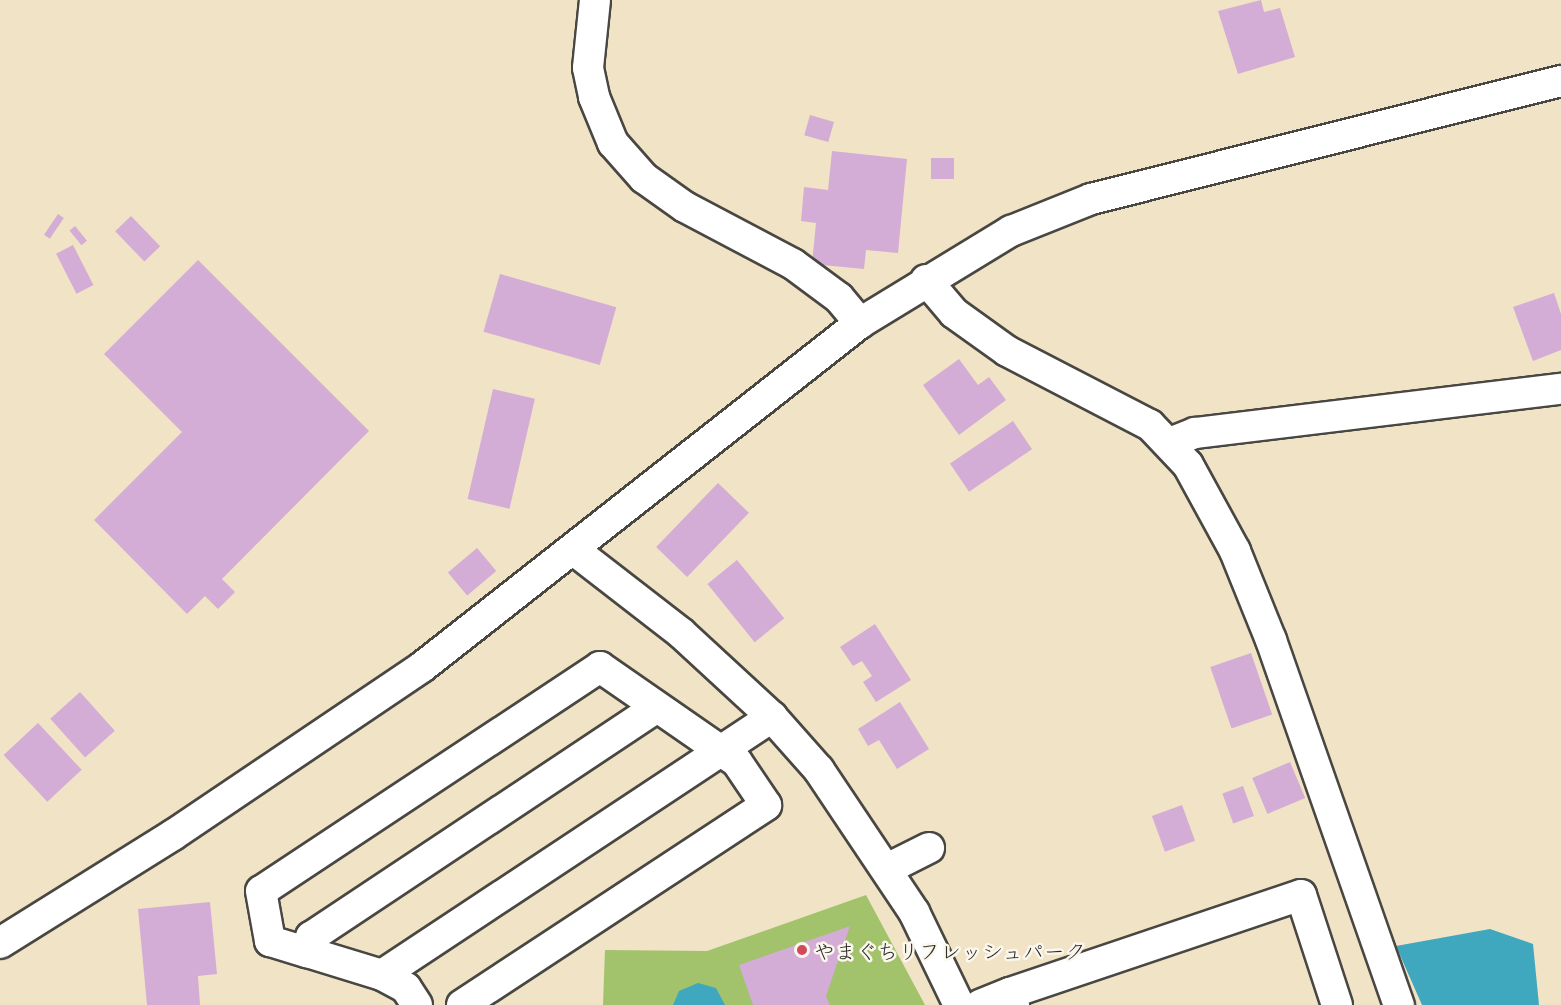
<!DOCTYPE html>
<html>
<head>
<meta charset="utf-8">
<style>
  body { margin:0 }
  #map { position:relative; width:1561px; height:1005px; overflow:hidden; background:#f1e3c6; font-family:"Playpen Sans","Klee One",sans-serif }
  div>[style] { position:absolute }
  .green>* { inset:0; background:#a2c26b }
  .water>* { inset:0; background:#3fa8bf }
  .building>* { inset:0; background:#d3add5; transform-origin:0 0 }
  .roads { filter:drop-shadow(2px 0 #494742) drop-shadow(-2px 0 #494742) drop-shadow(0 2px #494742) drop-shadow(0 -2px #494742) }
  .minor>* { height:30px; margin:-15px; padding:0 15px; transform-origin:15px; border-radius:15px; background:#fff }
  .dots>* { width:16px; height:16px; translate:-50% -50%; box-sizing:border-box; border:3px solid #fbf7ec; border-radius:50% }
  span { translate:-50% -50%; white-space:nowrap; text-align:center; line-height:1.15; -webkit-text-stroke:5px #fbf7ec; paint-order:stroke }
  .poi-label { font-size:21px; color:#2b2b2b }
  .left { translate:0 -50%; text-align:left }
</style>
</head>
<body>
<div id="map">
  <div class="green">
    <div style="clip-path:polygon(866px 895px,925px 1005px,603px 1005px,605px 950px,707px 951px)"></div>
  </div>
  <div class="water">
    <div style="clip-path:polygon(1490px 929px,1533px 944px,1539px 1005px,1422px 1005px,1396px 946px)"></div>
    <div style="clip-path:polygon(698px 983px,716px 988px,725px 1005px,673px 1005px,679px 991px)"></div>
  </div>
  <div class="building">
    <div style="clip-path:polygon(1261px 0,1264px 12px,1280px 8px,1295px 57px,1238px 74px,1218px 11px)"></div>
    <div style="left:810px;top:115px;width:25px;height:21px;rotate:16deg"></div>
    <div style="clip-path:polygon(832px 151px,907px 159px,898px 253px,866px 250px,864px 269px,812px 264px,816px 223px,801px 221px,804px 187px,828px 190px)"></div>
    <div style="left:931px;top:158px;width:23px;height:21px"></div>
    <div style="left:58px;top:214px;width:7px;height:25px;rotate:34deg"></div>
    <div style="left:131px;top:216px;width:42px;height:22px;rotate:46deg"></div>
    <div style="left:75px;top:226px;width:19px;height:7px;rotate:51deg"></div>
    <div style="left:73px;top:245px;width:45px;height:19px;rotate:63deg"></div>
    <div style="clip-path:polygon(198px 260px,369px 431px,222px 579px,235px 592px,218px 609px,205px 596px,187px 614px,94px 520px,182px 432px,104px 354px)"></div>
    <div style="left:500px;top:274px;width:121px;height:60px;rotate:16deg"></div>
    <div style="clip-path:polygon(1554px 293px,1561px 314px,1561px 350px,1533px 361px,1513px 307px)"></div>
    <div style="clip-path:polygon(959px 359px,978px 385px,989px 377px,1006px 400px,959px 435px,923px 385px)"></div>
    <div style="left:493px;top:389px;width:43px;height:113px;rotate:13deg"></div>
    <div style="left:1013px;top:421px;width:34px;height:76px;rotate:56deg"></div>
    <div style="left:718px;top:483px;width:43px;height:89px;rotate:44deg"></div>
    <div style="left:477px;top:548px;width:30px;height:38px;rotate:50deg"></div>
    <div style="left:737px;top:560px;width:75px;height:38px;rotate:51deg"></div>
    <div style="clip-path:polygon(875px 624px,911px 680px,876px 702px,863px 682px,872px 676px,862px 661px,853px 666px,840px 647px)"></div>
    <div style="left:1251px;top:653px;width:65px;height:43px;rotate:71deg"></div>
    <div style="left:80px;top:692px;width:52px;height:40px;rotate:48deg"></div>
    <div style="clip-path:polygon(900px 702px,929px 749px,897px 769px,879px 740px,868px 746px,858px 729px)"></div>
    <div style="left:38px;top:723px;width:64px;height:47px;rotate:47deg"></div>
    <div style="left:1290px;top:762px;width:39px;height:41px;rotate:67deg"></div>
    <div style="left:1243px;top:786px;width:32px;height:22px;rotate:70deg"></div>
    <div style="left:1182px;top:805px;width:38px;height:32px;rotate:70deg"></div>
    <div style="clip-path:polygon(210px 902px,217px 974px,198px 976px,200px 1005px,147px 1005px,138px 909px)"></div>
    <div style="clip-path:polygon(850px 926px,826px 996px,830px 1005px,753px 1005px,739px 965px)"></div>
  </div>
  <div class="roads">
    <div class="minor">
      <div style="left:595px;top:0;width:68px;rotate:95.9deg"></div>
      <div style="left:588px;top:68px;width:30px;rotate:78deg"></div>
      <div style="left:594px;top:97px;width:50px;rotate:67.6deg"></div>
      <div style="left:613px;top:143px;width:47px;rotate:48.5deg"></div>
      <div style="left:644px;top:178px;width:50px;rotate:35.3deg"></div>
      <div style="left:685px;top:207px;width:122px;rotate:27.8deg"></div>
      <div style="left:793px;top:264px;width:57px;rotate:36.5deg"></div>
      <div style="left:839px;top:298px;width:33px;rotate:50deg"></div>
      <div style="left:926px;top:280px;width:43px;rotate:49.7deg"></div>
      <div style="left:954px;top:313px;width:65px;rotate:35.6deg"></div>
      <div style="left:1007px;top:351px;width:161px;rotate:27.4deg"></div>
      <div style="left:1150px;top:425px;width:55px;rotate:46.5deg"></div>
      <div style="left:1188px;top:465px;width:98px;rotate:61.3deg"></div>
      <div style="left:1235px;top:551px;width:96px;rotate:68deg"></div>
      <div style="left:1271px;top:640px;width:387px;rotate:70.7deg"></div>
      <div style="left:1170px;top:443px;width:27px;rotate:-22deg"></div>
      <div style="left:1195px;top:433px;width:369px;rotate:-6.9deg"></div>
      <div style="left:574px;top:550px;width:135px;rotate:37.8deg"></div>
      <div style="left:681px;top:633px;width:124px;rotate:42.7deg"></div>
      <div style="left:772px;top:717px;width:71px;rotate:48.4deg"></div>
      <div style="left:819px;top:770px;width:171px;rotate:56.2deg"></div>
      <div style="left:914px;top:912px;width:103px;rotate:64.2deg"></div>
      <div style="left:887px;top:869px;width:47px;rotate:-26.6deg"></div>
      <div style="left:0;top:943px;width:204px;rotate:-32deg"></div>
      <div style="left:173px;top:835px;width:300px;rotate:-34deg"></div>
      <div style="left:422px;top:667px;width:557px;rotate:-38.15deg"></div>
      <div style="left:860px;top:323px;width:177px;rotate:-31.4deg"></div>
      <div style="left:1011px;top:231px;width:86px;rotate:-21.8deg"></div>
      <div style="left:1091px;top:199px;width:485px;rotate:-14.1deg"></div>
      <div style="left:307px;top:952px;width:78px;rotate:17deg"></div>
      <div style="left:382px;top:975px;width:27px;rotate:28deg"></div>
      <div style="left:406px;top:988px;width:20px;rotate:57deg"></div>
      <div style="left:382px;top:975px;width:468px;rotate:-33.5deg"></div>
      <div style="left:1010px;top:993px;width:307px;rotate:-18.6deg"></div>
      <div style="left:1301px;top:895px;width:116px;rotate:71.9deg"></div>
      <div style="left:462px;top:1005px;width:364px;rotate:-33.3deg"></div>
      <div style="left:766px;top:805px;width:52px;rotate:-124deg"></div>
      <div style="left:737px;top:762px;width:167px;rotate:-145.3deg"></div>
      <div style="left:600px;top:667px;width:406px;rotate:146.5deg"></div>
      <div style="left:261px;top:891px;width:51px;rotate:79.8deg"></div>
      <div style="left:270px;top:941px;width:39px;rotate:17deg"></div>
      <div style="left:307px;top:952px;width:16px;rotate:-75deg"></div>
      <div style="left:311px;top:937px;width:415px;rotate:-33.6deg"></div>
      <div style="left:980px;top:1005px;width:32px;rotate:-22deg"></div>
      <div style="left:1010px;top:993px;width:13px;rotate:72deg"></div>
    </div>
  </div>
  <div class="dots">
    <div style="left:802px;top:950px;background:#d1495b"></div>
  </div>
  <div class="poi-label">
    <span class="left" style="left:814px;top:950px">やまぐちリフレッシュパーク</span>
  </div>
</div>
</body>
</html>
